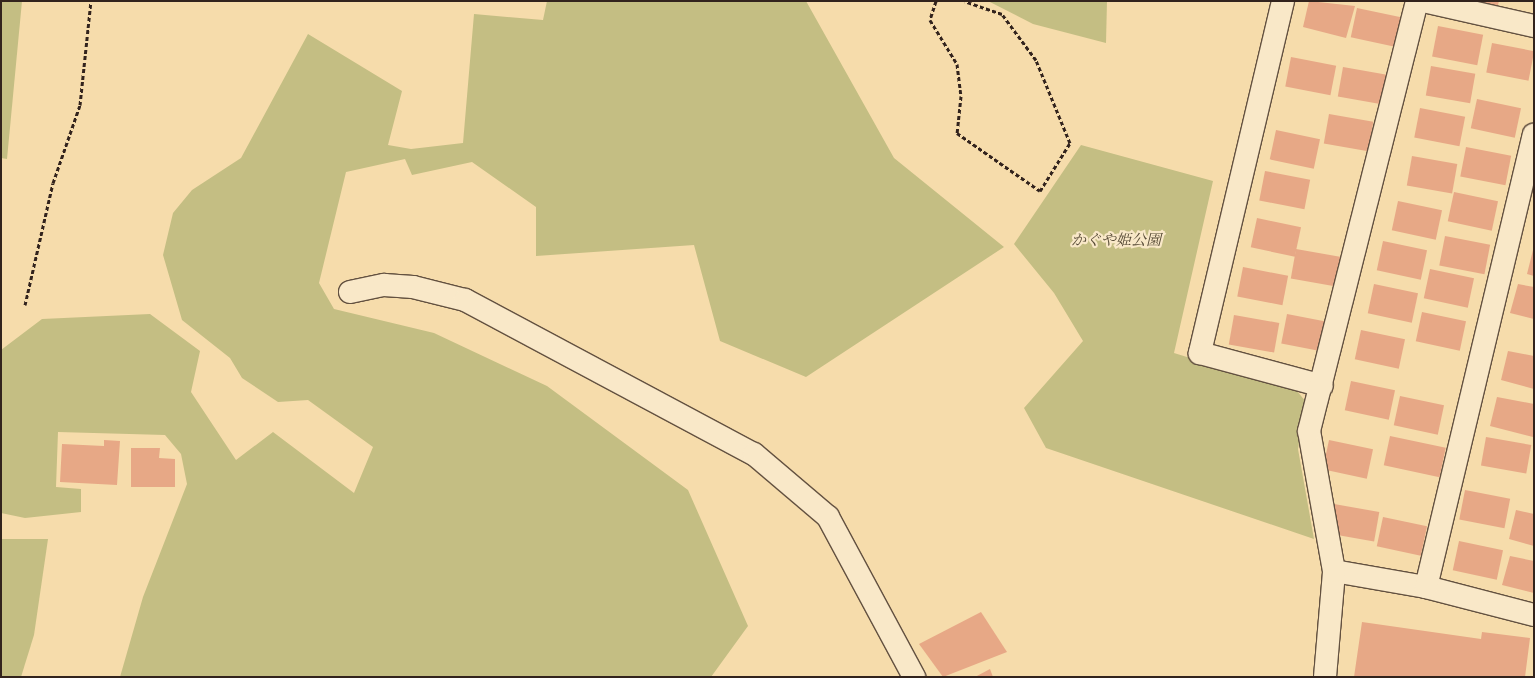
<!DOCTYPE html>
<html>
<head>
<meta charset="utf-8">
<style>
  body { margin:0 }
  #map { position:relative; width:1535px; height:678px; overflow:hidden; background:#f6dcab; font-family:"Gentium Book Plus","Noto Serif JP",serif }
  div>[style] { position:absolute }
  .green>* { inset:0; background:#c4be83 }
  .building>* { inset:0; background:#e7a886; transform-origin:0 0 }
  .path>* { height:3px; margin-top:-1.5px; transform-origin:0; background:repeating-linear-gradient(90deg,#32231d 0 4px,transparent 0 6.5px) }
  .roads { filter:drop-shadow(1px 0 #635140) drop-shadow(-1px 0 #635140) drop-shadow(0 1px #635140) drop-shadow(0 -1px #635140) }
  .minor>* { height:22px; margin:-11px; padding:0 11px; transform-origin:11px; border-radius:11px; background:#f9e8c8 }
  span { translate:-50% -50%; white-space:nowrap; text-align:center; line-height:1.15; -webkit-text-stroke:4.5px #f9e8c8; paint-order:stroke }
  .park-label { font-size:15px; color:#564a36; font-style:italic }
  .frame { position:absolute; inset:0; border:2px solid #32231d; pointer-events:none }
</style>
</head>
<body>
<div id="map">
  <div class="green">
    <div style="clip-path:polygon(1px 1px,22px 1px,7px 159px,1px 158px)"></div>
    <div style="clip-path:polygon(547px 1px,806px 1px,894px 158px,1004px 247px,806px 377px,720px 341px,694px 245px,536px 256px,536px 207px,472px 162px,412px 175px,405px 159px,346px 172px,319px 283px,334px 309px,434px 333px,547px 386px,688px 490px,748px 626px,711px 677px,120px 677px,143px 597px,187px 484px,181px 454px,165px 435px,58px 432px,56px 487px,81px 489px,81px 512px,25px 518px,1px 513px,1px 350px,42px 319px,150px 314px,200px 351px,191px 392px,236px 460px,273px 432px,354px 493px,373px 447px,308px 400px,278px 402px,242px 378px,230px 358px,182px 320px,163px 255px,173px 213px,192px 190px,241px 158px,308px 34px,402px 91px,388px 145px,411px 149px,463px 143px,474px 14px,543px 20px)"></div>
    <div style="clip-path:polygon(988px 1px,1107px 1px,1106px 43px,1033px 24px)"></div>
    <div style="clip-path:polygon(1081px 145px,1213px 181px,1174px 353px,1297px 391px,1306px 402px,1298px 449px,1314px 539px,1046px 448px,1024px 408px,1083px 341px,1054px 293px,1014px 244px)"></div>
    <div style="clip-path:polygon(1px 539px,48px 539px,34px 635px,21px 677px,1px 677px)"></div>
  </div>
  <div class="building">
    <div style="clip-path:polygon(1309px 1px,1355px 6px,1346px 38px,1303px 27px)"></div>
    <div style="clip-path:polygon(1468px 1px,1499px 1px,1497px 9px)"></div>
    <div style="left:1357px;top:8px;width:45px;height:30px;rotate:12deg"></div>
    <div style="left:1438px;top:26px;width:46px;height:31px;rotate:11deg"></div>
    <div style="left:1492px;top:43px;width:43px;height:30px;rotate:11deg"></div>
    <div style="left:1291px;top:57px;width:46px;height:30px;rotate:11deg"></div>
    <div style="left:1431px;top:66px;width:45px;height:30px;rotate:10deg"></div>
    <div style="left:1343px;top:67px;width:46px;height:30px;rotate:10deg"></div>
    <div style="left:1477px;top:99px;width:45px;height:30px;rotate:12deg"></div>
    <div style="left:1420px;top:108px;width:46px;height:30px;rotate:11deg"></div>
    <div style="left:1329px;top:114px;width:45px;height:30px;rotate:10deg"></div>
    <div style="left:1276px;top:130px;width:45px;height:30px;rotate:12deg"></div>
    <div style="left:1466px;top:147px;width:46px;height:30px;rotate:11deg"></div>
    <div style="left:1412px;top:156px;width:46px;height:30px;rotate:10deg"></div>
    <div style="left:1265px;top:171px;width:46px;height:30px;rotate:11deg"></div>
    <div style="left:1454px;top:192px;width:45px;height:30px;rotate:12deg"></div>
    <div style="left:1398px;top:201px;width:45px;height:30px;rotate:12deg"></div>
    <div style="left:1257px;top:218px;width:45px;height:30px;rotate:12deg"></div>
    <div style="left:1445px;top:236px;width:46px;height:30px;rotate:11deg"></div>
    <div style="left:1383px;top:241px;width:45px;height:30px;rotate:12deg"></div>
    <div style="left:1296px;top:249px;width:46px;height:30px;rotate:10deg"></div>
    <div style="clip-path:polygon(1533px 250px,1534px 250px,1534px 276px,1527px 274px)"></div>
    <div style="left:1243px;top:267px;width:46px;height:30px;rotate:11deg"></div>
    <div style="left:1430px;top:269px;width:45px;height:30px;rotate:12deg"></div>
    <div style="left:1374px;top:284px;width:45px;height:30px;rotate:12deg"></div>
    <div style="clip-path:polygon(1518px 284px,1534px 287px,1534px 319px,1510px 313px)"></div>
    <div style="left:1422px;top:312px;width:45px;height:30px;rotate:12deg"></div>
    <div style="left:1287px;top:314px;width:46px;height:30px;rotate:11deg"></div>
    <div style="left:1234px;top:315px;width:46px;height:30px;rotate:10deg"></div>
    <div style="left:1361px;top:330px;width:45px;height:30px;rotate:12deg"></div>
    <div style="clip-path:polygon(1508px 351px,1534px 356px,1534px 389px,1501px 380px)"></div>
    <div style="left:1351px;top:381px;width:45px;height:30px;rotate:12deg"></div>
    <div style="left:1400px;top:396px;width:45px;height:30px;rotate:12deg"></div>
    <div style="clip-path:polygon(1497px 397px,1534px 404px,1533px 437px,1490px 426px)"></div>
    <div style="left:1390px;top:436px;width:57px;height:30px;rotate:12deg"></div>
    <div style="left:1486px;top:437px;width:46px;height:29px;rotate:10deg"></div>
    <div style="clip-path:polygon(104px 440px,120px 441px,117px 485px,60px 482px,62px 444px,104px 446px)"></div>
    <div style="left:1329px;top:440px;width:45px;height:30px;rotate:12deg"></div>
    <div style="clip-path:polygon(131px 448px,160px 448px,159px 458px,175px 459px,175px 487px,131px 487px)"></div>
    <div style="left:1465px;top:490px;width:46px;height:30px;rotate:11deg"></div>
    <div style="left:1334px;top:504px;width:46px;height:30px;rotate:10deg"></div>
    <div style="clip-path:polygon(1516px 510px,1534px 514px,1534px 546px,1509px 539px)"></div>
    <div style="left:1383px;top:517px;width:45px;height:30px;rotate:12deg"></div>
    <div style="left:1459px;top:541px;width:45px;height:30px;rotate:12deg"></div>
    <div style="clip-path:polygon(1510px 556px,1534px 561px,1534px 593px,1502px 585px)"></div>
    <div style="clip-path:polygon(981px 612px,1007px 652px,943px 677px,919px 644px)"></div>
    <div style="clip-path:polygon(1362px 622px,1481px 639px,1482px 632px,1530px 638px,1525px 677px,1354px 677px)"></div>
    <div style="clip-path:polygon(990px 669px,993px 677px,975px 677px)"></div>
  </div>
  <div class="path">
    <div style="left:936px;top:1px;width:20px;rotate:108deg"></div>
    <div style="left:930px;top:20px;width:52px;rotate:58.5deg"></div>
    <div style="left:957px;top:64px;width:32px;rotate:83deg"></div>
    <div style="left:961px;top:96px;width:37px;rotate:96deg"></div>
    <div style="left:957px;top:133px;width:101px;rotate:34.9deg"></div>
    <div style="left:1040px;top:191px;width:57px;rotate:-58deg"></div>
    <div style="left:1070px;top:143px;width:90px;rotate:-112.3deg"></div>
    <div style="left:1036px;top:60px;width:57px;rotate:-126.5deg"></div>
    <div style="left:1002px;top:14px;width:39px;rotate:-161deg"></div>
    <div style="left:25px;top:305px;width:125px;rotate:-77.1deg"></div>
    <div style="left:53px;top:183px;width:83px;rotate:-70.9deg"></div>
    <div style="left:80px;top:105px;width:105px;rotate:-84deg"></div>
  </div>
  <div class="roads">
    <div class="minor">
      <div style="left:1283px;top:1px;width:362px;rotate:103.3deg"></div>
      <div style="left:1200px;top:353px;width:126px;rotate:15.1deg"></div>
      <div style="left:1423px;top:1px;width:114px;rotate:12.7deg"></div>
      <div style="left:350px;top:292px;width:35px;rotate:-12deg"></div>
      <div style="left:384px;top:285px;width:29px;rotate:4deg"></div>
      <div style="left:413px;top:287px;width:54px;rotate:14deg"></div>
      <div style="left:465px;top:300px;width:327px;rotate:28.1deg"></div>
      <div style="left:754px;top:454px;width:97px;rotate:40.4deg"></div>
      <div style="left:828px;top:517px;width:182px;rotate:61.7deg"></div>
      <div style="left:1334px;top:571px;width:93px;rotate:9.9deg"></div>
      <div style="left:1426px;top:587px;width:112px;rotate:14.5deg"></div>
      <div style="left:1426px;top:587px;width:465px;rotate:-76.6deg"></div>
      <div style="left:1325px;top:677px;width:106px;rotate:-85.1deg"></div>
      <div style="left:1334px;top:571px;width:142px;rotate:-100.1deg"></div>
      <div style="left:1309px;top:431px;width:443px;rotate:-75.9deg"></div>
    </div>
  </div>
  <div class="park-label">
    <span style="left:1116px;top:240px">かぐや姫公園</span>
  </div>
  <div class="frame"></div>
</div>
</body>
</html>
